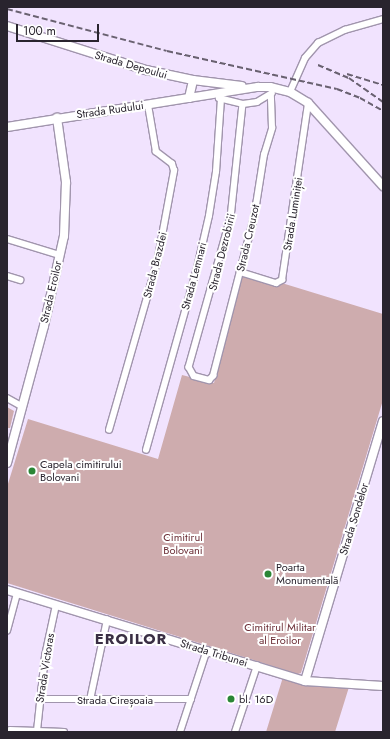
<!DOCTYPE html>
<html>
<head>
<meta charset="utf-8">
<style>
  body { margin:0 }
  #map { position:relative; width:390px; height:739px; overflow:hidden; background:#f1e3fe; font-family:Jost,sans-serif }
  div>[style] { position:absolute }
  .green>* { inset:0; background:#ceacae }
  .roads { filter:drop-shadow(1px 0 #a195ad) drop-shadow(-1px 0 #a195ad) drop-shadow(0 1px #a195ad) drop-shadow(0 -1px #a195ad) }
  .street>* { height:5.5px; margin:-2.75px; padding:0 2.75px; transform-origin:2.75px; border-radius:2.75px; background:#fff }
  .secondary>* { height:8px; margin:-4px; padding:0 4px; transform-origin:4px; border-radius:4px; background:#fff }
  .rail>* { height:1.5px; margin-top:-0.75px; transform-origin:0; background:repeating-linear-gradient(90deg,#696170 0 6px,transparent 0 9px) }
  .dots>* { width:11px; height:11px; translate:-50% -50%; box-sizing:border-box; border:2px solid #fff; border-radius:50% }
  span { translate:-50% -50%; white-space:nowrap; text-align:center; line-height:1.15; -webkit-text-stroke:4px #fff; paint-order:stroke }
  .street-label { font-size:11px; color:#29242e }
  .poi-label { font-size:11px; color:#29242e }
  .left { translate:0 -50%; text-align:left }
  .park-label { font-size:11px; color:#6b2e36 }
  .district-label { font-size:15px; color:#3a2f44; font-weight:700; letter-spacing:1px }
  .frame { position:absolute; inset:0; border:8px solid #29242e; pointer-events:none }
  .scale { position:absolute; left:16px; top:24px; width:83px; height:18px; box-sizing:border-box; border:2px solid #29242e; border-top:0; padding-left:5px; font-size:12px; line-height:14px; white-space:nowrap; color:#29242e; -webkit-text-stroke:3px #fff; paint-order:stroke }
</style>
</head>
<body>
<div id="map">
  <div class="green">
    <div style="clip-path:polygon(241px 275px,285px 284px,383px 314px,383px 400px,301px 673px,298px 674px,7px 583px,7px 487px,28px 419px,158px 459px,182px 375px,214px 383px)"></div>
    <div style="clip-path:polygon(7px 407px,14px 411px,10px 428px,7px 428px)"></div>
    <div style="clip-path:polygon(283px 677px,317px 687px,349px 687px,335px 732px,266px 732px)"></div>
  </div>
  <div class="roads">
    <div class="street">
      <div style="left:290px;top:92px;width:37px;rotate:-66deg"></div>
      <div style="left:305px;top:58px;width:20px;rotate:-49deg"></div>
      <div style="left:318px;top:43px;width:30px;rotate:-26deg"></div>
      <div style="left:345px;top:30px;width:40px;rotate:-16deg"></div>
      <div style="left:219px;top:98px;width:25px;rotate:14deg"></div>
      <div style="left:243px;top:104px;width:14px;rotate:-8deg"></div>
      <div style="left:257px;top:102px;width:17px;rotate:-31deg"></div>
      <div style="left:243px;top:104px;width:115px;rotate:96deg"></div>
      <div style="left:231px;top:218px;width:155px;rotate:105.7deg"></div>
      <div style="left:189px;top:367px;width:10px;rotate:61deg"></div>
      <div style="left:194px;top:376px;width:16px;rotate:15deg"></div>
      <div style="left:209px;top:380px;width:6px;rotate:-45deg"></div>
      <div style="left:213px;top:376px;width:163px;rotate:-75.5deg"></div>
      <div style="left:254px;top:218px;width:64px;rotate:-81deg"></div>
      <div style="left:264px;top:155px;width:28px;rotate:-73deg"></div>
      <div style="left:272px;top:128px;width:33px;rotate:-92deg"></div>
      <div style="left:7px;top:239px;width:55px;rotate:16.8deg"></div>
      <div style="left:240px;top:272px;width:38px;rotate:17deg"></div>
      <div style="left:276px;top:283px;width:7px;rotate:-27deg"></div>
      <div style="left:282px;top:280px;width:179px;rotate:-81.6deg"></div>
      <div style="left:7px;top:276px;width:14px;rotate:17deg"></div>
      <div style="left:7px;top:398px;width:18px;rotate:29deg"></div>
      <div style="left:109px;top:430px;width:174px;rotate:-74deg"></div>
      <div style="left:157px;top:263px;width:94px;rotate:-79.5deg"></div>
      <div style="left:174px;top:171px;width:7px;rotate:-106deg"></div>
      <div style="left:172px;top:164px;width:20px;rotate:-143deg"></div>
      <div style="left:156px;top:152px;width:48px;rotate:-99.7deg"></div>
      <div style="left:146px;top:450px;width:189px;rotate:-74.3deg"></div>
      <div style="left:197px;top:268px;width:53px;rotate:-77deg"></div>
      <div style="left:209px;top:216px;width:45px;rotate:-81deg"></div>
      <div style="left:216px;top:172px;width:73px;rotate:-86.1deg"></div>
      <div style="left:7px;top:631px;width:39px;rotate:-75deg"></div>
      <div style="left:40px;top:699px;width:151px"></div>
      <div style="left:90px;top:700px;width:82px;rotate:-78deg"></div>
      <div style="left:10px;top:730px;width:54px;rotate:2.1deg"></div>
      <div style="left:37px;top:731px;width:75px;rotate:-83.9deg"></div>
      <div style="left:45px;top:656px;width:52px;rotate:-77.8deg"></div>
      <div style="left:180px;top:732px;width:86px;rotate:-71.8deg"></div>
      <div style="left:235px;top:732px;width:70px;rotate:-71.6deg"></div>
    </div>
    <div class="secondary">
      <div style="left:7px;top:26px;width:146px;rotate:17.6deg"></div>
      <div style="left:146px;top:70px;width:48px;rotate:12deg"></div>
      <div style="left:193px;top:80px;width:49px;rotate:7deg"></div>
      <div style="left:189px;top:98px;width:18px;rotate:-77deg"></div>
      <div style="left:7px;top:127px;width:254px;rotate:-9.1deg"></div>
      <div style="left:258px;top:87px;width:12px"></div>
      <div style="left:270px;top:87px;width:21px;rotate:14deg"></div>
      <div style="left:290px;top:92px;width:21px;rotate:31deg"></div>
      <div style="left:308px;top:103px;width:112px;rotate:47.9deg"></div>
      <div style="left:7px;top:463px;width:142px;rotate:-74.9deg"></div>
      <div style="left:44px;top:326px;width:92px;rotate:-77.5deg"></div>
      <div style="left:64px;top:236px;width:54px;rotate:-87.9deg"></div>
      <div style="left:66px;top:182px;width:65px;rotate:-98deg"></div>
      <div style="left:7px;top:590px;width:312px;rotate:17deg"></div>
      <div style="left:305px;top:681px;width:78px;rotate:3.7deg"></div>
      <div style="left:305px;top:681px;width:271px;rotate:-73.3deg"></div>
    </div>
  </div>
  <div class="rail">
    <div style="left:7px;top:9px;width:165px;rotate:14.7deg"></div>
    <div style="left:167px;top:51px;width:174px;rotate:12.6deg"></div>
    <div style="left:337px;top:89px;width:25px;rotate:21deg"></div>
    <div style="left:360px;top:98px;width:26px;rotate:29deg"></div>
    <div style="left:318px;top:65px;width:34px;rotate:23deg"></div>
    <div style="left:349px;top:78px;width:42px;rotate:35.2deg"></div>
    <div style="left:347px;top:74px;width:38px;rotate:17deg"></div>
  </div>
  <div class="dots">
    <div style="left:32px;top:471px;background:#2a8636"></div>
    <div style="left:268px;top:574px;background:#2a8636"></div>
    <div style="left:231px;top:699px;background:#2a8636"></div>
  </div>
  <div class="street-label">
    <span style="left:131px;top:65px;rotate:16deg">Strada Depoului</span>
    <span style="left:110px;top:110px;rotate:-8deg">Strada Rudului</span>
    <span style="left:293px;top:214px;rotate:-81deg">Strada Luminiței</span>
    <span style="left:248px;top:238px;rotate:-77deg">Strada Creuzot</span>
    <span style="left:222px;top:252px;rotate:-76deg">Strada Dezrobirii</span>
    <span style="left:155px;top:265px;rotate:-76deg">Strada Brazdei</span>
    <span style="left:194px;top:276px;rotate:-75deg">Strada Lemnari</span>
    <span style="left:51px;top:292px;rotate:-77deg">Strada Eroilor</span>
    <span style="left:354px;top:519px;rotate:-73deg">Strada Sondelor</span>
    <span style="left:214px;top:653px;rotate:17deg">Strada Tribunei</span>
    <span style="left:45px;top:668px;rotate:-81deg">Strada Victoras</span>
    <span style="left:115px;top:700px">Strada Cireșoaia</span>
  </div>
  <div class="poi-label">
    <span class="left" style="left:40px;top:471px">Capela cimitirului<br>Bolovani</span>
    <span class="left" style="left:276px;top:574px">Poarta<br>Monumentală</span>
    <span class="left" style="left:239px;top:699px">bl. 16D</span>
  </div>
  <div class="park-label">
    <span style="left:183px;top:544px">Cimitirul<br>Bolovani</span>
    <span style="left:280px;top:634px">Cimitirul Militar<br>al Eroilor</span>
  </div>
  <div class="district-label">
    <span style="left:131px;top:640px">EROILOR</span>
  </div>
  <div class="frame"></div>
  <div class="scale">100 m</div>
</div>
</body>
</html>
